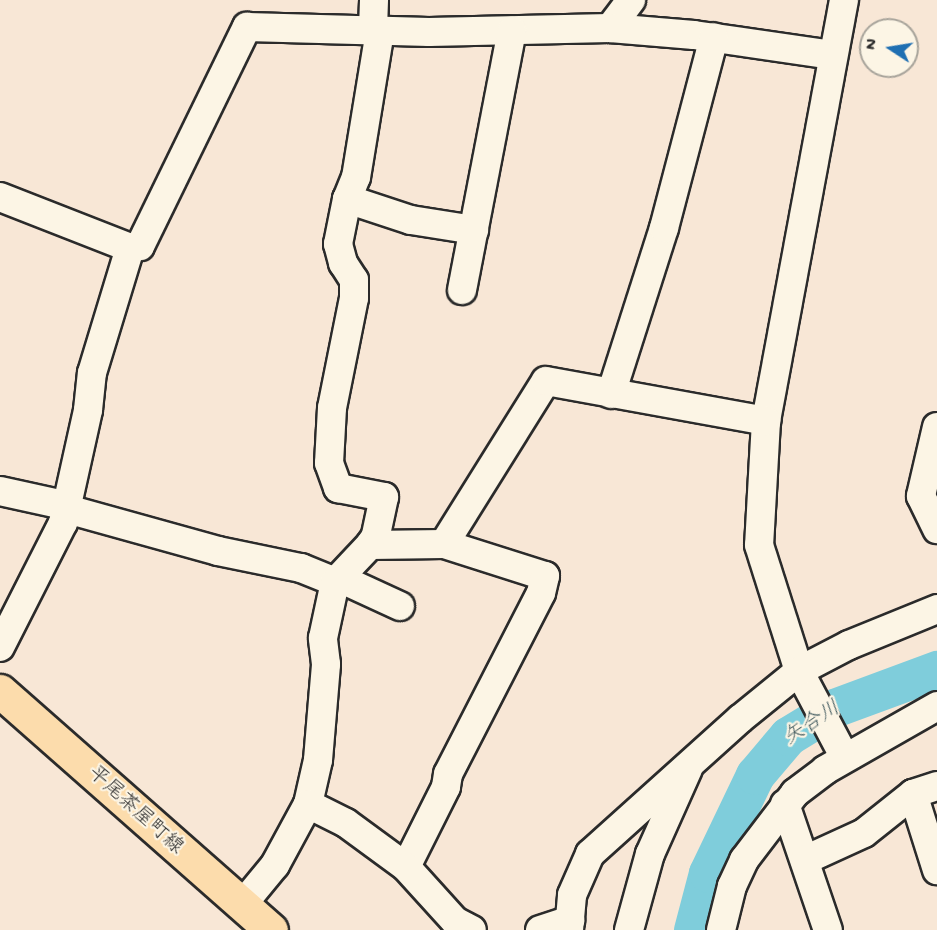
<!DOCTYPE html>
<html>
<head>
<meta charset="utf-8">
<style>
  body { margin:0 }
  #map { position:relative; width:937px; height:930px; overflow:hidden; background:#f8e7d6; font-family:"Gochi Hand","Klee One",sans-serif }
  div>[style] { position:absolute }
  .river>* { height:39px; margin:-19.5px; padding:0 19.5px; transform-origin:19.5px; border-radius:19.5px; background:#7fcddb }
  .roads { filter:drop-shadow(2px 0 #2b2b2b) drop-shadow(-2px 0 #2b2b2b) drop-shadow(0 2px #2b2b2b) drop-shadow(0 -2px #2b2b2b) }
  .minor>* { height:28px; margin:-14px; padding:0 14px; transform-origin:14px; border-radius:14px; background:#fcf5e5 }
  .major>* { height:33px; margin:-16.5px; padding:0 16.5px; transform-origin:16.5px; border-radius:16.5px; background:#fcdcac }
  span { translate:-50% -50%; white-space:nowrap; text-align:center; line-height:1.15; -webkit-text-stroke:4.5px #fcf5e5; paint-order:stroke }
  .street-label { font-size:20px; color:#2b2b2b }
  .water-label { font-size:21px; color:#445c60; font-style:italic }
  .north { position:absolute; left:859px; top:18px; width:60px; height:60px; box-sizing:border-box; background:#fcf5e5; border:2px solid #a8a49b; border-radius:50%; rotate:282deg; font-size:16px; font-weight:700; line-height:24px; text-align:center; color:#2b2b2b }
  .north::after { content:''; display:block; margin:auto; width:21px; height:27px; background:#1f6fb2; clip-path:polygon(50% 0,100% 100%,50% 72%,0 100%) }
</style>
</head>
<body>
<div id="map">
  <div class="river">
    <div style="left:693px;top:930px;width:59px;rotate:-75.3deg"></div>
    <div style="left:708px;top:873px;width:109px;rotate:-64.4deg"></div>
    <div style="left:755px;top:775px;width:51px;rotate:-49.8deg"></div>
    <div style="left:788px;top:736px;width:54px;rotate:-31.3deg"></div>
    <div style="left:834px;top:708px;width:110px;rotate:-20.3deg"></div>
  </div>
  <div class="roads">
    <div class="minor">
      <div style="left:844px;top:0;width:428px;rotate:100.5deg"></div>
      <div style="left:766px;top:421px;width:124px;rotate:93.2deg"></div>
      <div style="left:759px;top:545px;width:132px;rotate:72.4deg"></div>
      <div style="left:799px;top:671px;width:98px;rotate:62.1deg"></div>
      <div style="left:610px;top:28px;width:35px;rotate:-53deg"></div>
      <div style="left:373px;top:29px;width:29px;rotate:-88deg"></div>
      <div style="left:380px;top:31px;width:148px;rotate:99.3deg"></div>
      <div style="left:356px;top:177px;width:24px;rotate:112deg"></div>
      <div style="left:347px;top:199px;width:46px;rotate:101.3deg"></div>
      <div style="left:338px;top:244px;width:20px;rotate:75deg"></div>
      <div style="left:343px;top:263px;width:20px;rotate:57deg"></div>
      <div style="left:354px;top:280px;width:18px;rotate:90deg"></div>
      <div style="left:354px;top:298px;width:112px;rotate:101.3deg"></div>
      <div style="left:332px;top:408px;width:55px;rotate:93.1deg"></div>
      <div style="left:329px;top:463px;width:27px;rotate:70deg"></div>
      <div style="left:338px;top:488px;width:47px;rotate:11.1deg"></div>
      <div style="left:384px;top:497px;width:40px;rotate:102deg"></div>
      <div style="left:376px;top:536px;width:11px;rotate:124deg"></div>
      <div style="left:370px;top:545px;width:74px;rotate:-0.8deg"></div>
      <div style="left:444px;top:544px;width:106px;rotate:17.6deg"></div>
      <div style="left:545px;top:576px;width:17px;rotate:103deg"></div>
      <div style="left:541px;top:593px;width:203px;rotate:117.2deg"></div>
      <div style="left:448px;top:774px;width:13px;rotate:99deg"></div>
      <div style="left:446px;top:787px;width:89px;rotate:116.6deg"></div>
      <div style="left:0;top:197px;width:140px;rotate:21.4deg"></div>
      <div style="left:130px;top:248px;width:10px;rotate:-11deg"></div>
      <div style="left:140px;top:246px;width:244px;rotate:-64deg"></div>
      <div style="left:247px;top:27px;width:182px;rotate:1.6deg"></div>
      <div style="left:429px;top:32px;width:181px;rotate:-1.3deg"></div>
      <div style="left:610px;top:28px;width:84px;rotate:4.8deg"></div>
      <div style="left:694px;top:35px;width:139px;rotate:8.2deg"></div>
      <div style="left:347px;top:199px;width:67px;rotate:18.2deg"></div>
      <div style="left:411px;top:220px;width:64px;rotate:9deg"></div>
      <div style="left:462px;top:290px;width:264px;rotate:-79.1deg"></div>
      <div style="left:611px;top:394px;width:174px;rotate:-72.3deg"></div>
      <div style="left:664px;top:228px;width:197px;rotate:-75.3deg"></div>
      <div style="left:937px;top:427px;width:71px;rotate:103.1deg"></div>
      <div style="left:921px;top:496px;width:37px;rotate:64deg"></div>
      <div style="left:0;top:491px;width:70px;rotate:12.4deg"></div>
      <div style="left:67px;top:509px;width:157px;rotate:15.5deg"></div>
      <div style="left:218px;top:551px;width:85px;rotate:11.6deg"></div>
      <div style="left:301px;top:568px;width:37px;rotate:22deg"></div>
      <div style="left:444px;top:544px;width:192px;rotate:-58deg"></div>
      <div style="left:546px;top:381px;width:224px;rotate:10.3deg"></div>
      <div style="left:339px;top:578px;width:67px;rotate:24.7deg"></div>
      <div style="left:0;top:647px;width:139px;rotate:-63.1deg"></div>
      <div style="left:63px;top:523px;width:116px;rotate:-77.5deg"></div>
      <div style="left:88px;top:410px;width:37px;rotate:-84deg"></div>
      <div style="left:92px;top:373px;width:131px;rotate:-73.1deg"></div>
      <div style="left:937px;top:786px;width:25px;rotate:162deg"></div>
      <div style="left:913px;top:794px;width:80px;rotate:72.5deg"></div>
      <div style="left:308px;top:804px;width:45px;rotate:-77.2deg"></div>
      <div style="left:318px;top:760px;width:96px;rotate:-85.2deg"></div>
      <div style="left:326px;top:664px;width:26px;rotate:-97deg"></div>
      <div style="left:323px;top:638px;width:57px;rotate:-77.9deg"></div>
      <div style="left:335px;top:582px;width:51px;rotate:-46.6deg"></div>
      <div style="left:785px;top:804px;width:133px;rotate:71.2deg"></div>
      <div style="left:805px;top:860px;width:65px;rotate:-24.6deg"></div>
      <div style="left:864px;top:833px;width:63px;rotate:-38.5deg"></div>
      <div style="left:242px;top:905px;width:52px;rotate:-50.5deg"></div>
      <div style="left:275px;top:865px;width:69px;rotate:-61.6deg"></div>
      <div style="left:308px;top:804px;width:42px;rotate:26.6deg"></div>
      <div style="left:346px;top:823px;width:74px;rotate:36.3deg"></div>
      <div style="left:406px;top:867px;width:73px;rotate:47.8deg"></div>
      <div style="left:455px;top:921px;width:19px;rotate:28deg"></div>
      <div style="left:540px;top:930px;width:32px;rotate:-18deg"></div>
      <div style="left:569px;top:930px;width:35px;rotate:-85deg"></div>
      <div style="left:572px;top:895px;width:45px;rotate:-66.3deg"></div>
      <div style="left:590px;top:854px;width:202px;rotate:-42deg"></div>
      <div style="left:740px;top:719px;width:76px;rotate:-39.1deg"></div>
      <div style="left:799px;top:671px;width:56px;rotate:-27.5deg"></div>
      <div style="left:849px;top:645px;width:95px;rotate:-22.2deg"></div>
      <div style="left:629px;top:930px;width:79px;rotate:-74.6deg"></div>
      <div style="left:650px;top:854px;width:93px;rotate:-65.9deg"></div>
      <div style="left:721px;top:930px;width:45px;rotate:-76deg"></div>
      <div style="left:732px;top:886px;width:29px;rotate:-65deg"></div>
      <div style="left:744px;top:860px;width:84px;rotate:-52.7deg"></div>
      <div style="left:795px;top:793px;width:38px;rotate:-37deg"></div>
      <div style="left:825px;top:770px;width:129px;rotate:-29.7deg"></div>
    </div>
    <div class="major">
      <div style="left:0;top:691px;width:361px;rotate:41.4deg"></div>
    </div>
  </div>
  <div class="street-label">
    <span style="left:135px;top:811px;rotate:42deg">平尾茶屋町線</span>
  </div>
  <div class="water-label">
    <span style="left:813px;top:725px;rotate:-33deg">矢合川</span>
  </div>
  <div class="north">N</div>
</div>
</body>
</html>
